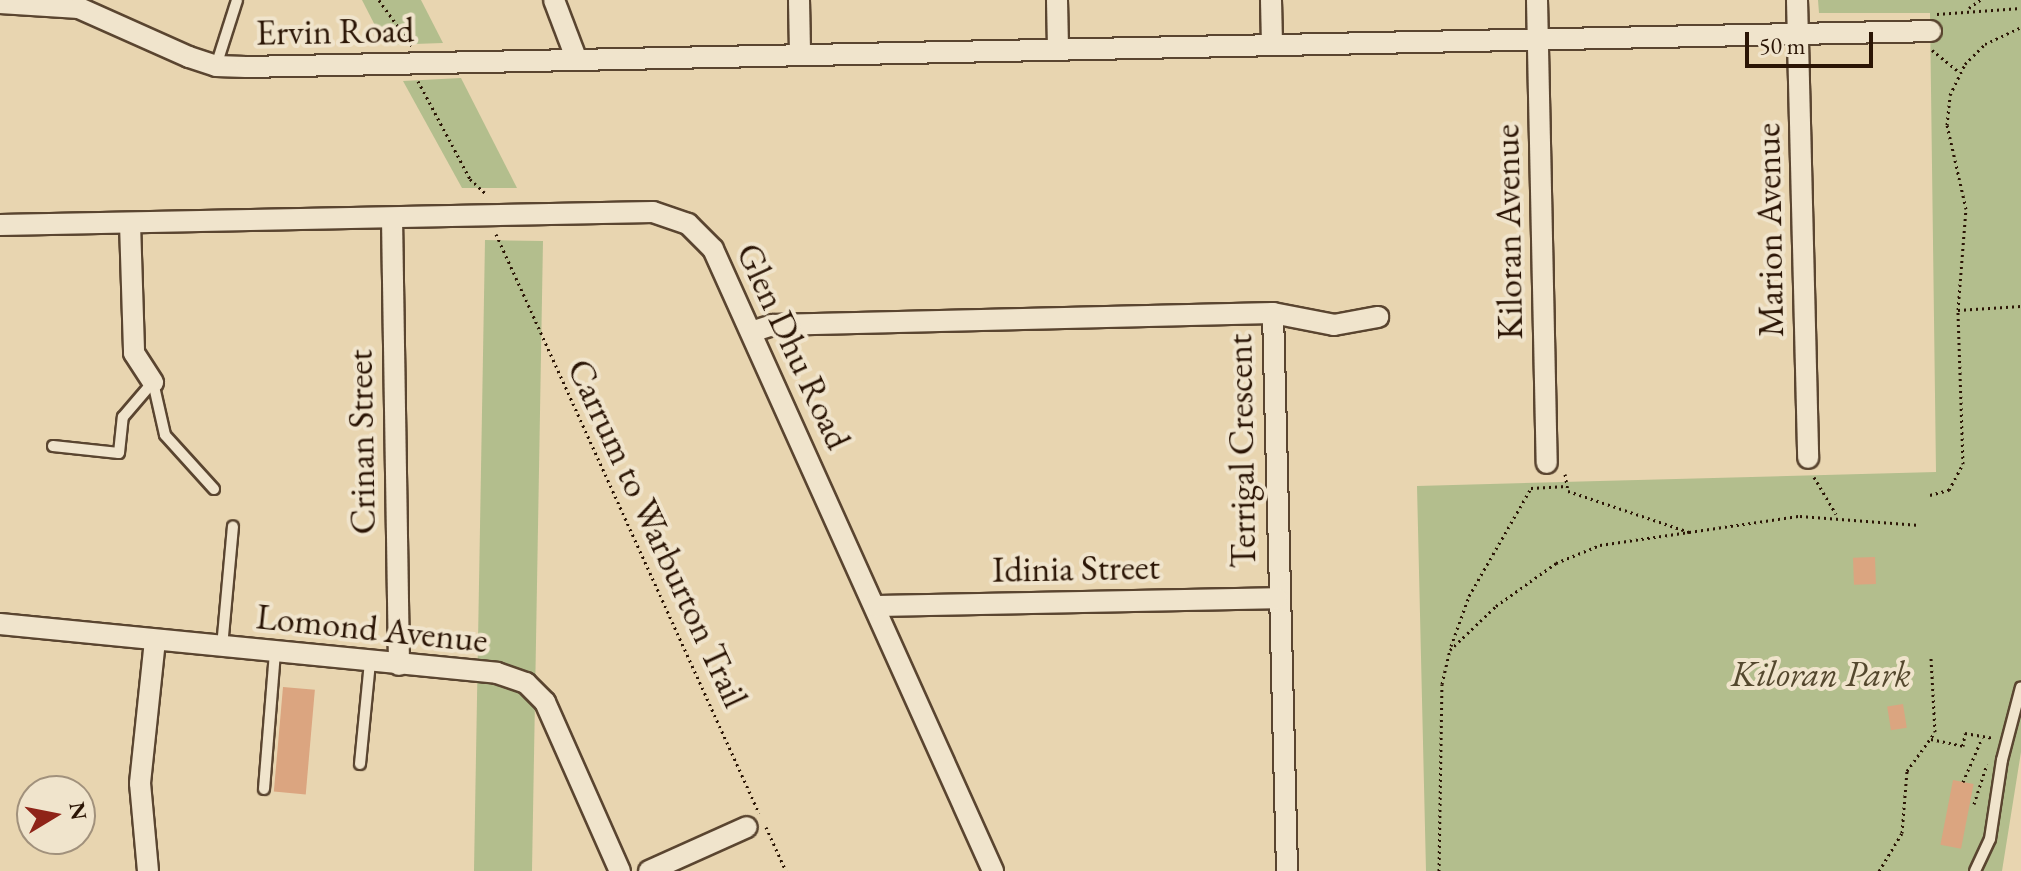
<!DOCTYPE html>
<html>
<head>
<meta charset="utf-8">
<style>
  body { margin:0 }
  #map { position:relative; width:2021px; height:871px; overflow:hidden; background:#e8d5b0; font-family:"EB Garamond",serif }
  div>[style] { position:absolute }
  .green>* { inset:0; background:#b3be8d; transform-origin:0 0 }
  .building>* { inset:0; background:#dba580; transform-origin:0 0 }
  .path>* { height:3px; margin-top:-1.5px; transform-origin:0; background:repeating-linear-gradient(90deg,#2b1505 0 2px,transparent 0 6px) }
  .roads { filter:drop-shadow(2px 0 #5a4530) drop-shadow(-2px 0 #5a4530) drop-shadow(0 2px #5a4530) drop-shadow(0 -2px #5a4530) }
  .service>* { height:10px; margin:-5px; padding:0 5px; transform-origin:5px; border-radius:5px; background:#f0e4cc }
  .minor>* { height:20px; margin:-10px; padding:0 10px; transform-origin:10px; border-radius:10px; background:#f0e4cc }
  span { translate:-50% -50%; white-space:nowrap; text-align:center; line-height:1.15; -webkit-text-stroke:8px #f0e4cc; paint-order:stroke }
  .street-label { font-size:36px; color:#2b1505 }
  .park-label { font-size:36px; color:#54482e; font-style:italic }
  .north { position:absolute; left:16px; top:775px; width:80px; height:80px; box-sizing:border-box; background:#f0e4cc; border:2px solid #a1917c; border-radius:50%; rotate:80deg; font-size:22px; font-weight:700; line-height:32px; text-align:center; color:#2b1505 }
  .north::after { content:''; display:block; margin:auto; width:28px; height:36px; background:#8f2418; clip-path:polygon(50% 0,100% 100%,50% 72%,0 100%) }
  .scale { position:absolute; left:1745px; top:32px; width:128px; height:36px; box-sizing:border-box; border:4px solid #2b1505; border-top:0; padding-left:10px; font-size:24px; line-height:28px; white-space:nowrap; color:#2b1505; -webkit-text-stroke:6px #f0e4cc; paint-order:stroke }
</style>
</head>
<body>
<div id="map">
  <div class="green">
    <div style="clip-path:polygon(362px 0,421px 0,443px 43px,385px 45px)"></div>
    <div style="clip-path:polygon(1818px 0,2021px 0,2021px 752px,2002px 871px,1426px 871px,1417px 486px,1936px 472px,1930px 13px,1819px 13px)"></div>
    <div style="clip-path:polygon(461px 78px,517px 188px,462px 188px,403px 81px)"></div>
    <div style="left:485px;top:240px;width:58px;height:693px;rotate:1deg"></div>
  </div>
  <div class="building">
    <div style="left:1875px;top:557px;width:27px;height:22px;rotate:88deg"></div>
    <div style="left:283px;top:687px;width:32px;height:105px;rotate:5deg"></div>
    <div style="left:1903px;top:704px;width:24px;height:16px;rotate:81deg"></div>
    <div style="left:1953px;top:780px;width:21px;height:66px;rotate:11deg"></div>
  </div>
  <div class="path">
    <div style="left:379px;top:0;width:57px;rotate:54.3deg"></div>
    <div style="left:1969px;top:8px;width:14px;rotate:-36deg"></div>
    <div style="left:1937px;top:14px;width:84px;rotate:-4.1deg"></div>
    <div style="left:1932px;top:50px;width:36px;rotate:39deg"></div>
    <div style="left:418px;top:81px;width:111px;rotate:62deg"></div>
    <div style="left:470px;top:179px;width:23px;rotate:43deg"></div>
    <div style="left:496px;top:234px;width:636px;rotate:65.57deg"></div>
    <div style="left:1958px;top:310px;width:63px;rotate:-3.6deg"></div>
    <div style="left:1565px;top:474px;width:17px;rotate:80deg"></div>
    <div style="left:1568px;top:491px;width:131px;rotate:18.7deg"></div>
    <div style="left:1814px;top:477px;width:43px;rotate:59.3deg"></div>
    <div style="left:1930px;top:495px;width:20px;rotate:-15deg"></div>
    <div style="left:1949px;top:490px;width:30px;rotate:-62deg"></div>
    <div style="left:1963px;top:464px;width:154px;rotate:-91.9deg"></div>
    <div style="left:1958px;top:310px;width:101px;rotate:-85.5deg"></div>
    <div style="left:1966px;top:209px;width:86px;rotate:-102.7deg"></div>
    <div style="left:1947px;top:125px;width:30px;rotate:-84deg"></div>
    <div style="left:1950px;top:95px;width:34px;rotate:-64deg"></div>
    <div style="left:1965px;top:64px;width:28px;rotate:-45deg"></div>
    <div style="left:1985px;top:44px;width:40px;rotate:-25deg"></div>
    <div style="left:1451px;top:646px;width:53px;rotate:-70.2deg"></div>
    <div style="left:1469px;top:596px;width:125px;rotate:-60.1deg"></div>
    <div style="left:1531px;top:488px;width:36px;rotate:-3deg"></div>
    <div style="left:1931px;top:739px;width:33px;rotate:12deg"></div>
    <div style="left:1963px;top:746px;width:13px;rotate:-81deg"></div>
    <div style="left:1965px;top:733px;width:29px;rotate:10deg"></div>
    <div style="left:1963px;top:782px;width:48px;rotate:-66.6deg"></div>
    <div style="left:1974px;top:804px;width:42px;rotate:-72deg"></div>
    <div style="left:766px;top:827px;width:48px;rotate:65.6deg"></div>
    <div style="left:1439px;top:871px;width:187px;rotate:-89.1deg"></div>
    <div style="left:1442px;top:684px;width:35px;rotate:-77deg"></div>
    <div style="left:1450px;top:650px;width:64px;rotate:-43.7deg"></div>
    <div style="left:1496px;top:606px;width:74px;rotate:-35.6deg"></div>
    <div style="left:1556px;top:563px;width:48px;rotate:-22.2deg"></div>
    <div style="left:1600px;top:545px;width:202px;rotate:-8.3deg"></div>
    <div style="left:1800px;top:516px;width:120px;rotate:4.3deg"></div>
    <div style="left:1879px;top:871px;width:44px;rotate:-58.8deg"></div>
    <div style="left:1902px;top:833px;width:62px;rotate:-85.4deg"></div>
    <div style="left:1907px;top:771px;width:48px;rotate:-54.3deg"></div>
    <div style="left:1935px;top:732px;width:75px;rotate:-93.1deg"></div>
  </div>
  <div class="roads">
    <div class="service">
      <div style="left:216px;top:66px;width:69px;rotate:-72.3deg"></div>
      <div style="left:153px;top:382px;width:54px;rotate:77.2deg"></div>
      <div style="left:165px;top:435px;width:73px;rotate:47.8deg"></div>
      <div style="left:53px;top:446px;width:66px;rotate:6.1deg"></div>
      <div style="left:119px;top:453px;width:36px;rotate:-84deg"></div>
      <div style="left:123px;top:417px;width:46px;rotate:-49.4deg"></div>
      <div style="left:222px;top:647px;width:121px;rotate:-84.8deg"></div>
      <div style="left:360px;top:764px;width:102px;rotate:-84.4deg"></div>
      <div style="left:264px;top:789px;width:137px;rotate:-85.4deg"></div>
      <div style="left:1975px;top:871px;width:35px;rotate:-65deg"></div>
      <div style="left:1990px;top:839px;width:80px;rotate:-81.4deg"></div>
      <div style="left:2002px;top:760px;width:75px;rotate:-75.4deg"></div>
    </div>
    <div class="minor">
      <div style="left:554px;top:0;width:62px;rotate:69.2deg"></div>
      <div style="left:799px;top:0;width:54px;rotate:88.9deg"></div>
      <div style="left:1057px;top:0;width:48px;rotate:88.8deg"></div>
      <div style="left:1271px;top:0;width:44px;rotate:88.7deg"></div>
      <div style="left:1537px;top:0;width:463px;rotate:88.8deg"></div>
      <div style="left:1797px;top:0;width:458px;rotate:88.6deg"></div>
      <div style="left:0;top:3px;width:79px;rotate:3.6deg"></div>
      <div style="left:79px;top:8px;width:120px;rotate:24deg"></div>
      <div style="left:189px;top:57px;width:28px;rotate:18deg"></div>
      <div style="left:216px;top:66px;width:30px;rotate:2deg"></div>
      <div style="left:246px;top:67px;width:1685px;rotate:-1.22deg"></div>
      <div style="left:392px;top:218px;width:447px;rotate:89.1deg"></div>
      <div style="left:130px;top:223px;width:130px;rotate:88.2deg"></div>
      <div style="left:134px;top:353px;width:35px;rotate:57deg"></div>
      <div style="left:0;top:225px;width:653px;rotate:-1.14deg"></div>
      <div style="left:653px;top:212px;width:37px;rotate:19deg"></div>
      <div style="left:688px;top:224px;width:35px;rotate:45deg"></div>
      <div style="left:713px;top:249px;width:682px;rotate:65.76deg"></div>
      <div style="left:1273px;top:313px;width:62px;rotate:11.1deg"></div>
      <div style="left:1334px;top:325px;width:45px;rotate:-10.3deg"></div>
      <div style="left:751px;top:332px;width:23px;rotate:-18deg"></div>
      <div style="left:773px;top:325px;width:500px;rotate:-1.37deg"></div>
      <div style="left:1273px;top:313px;width:558px;rotate:88.56deg"></div>
      <div style="left:875px;top:606px;width:402px;rotate:-1.1deg"></div>
      <div style="left:0;top:624px;width:499px;rotate:5.6deg"></div>
      <div style="left:497px;top:673px;width:31px;rotate:19deg"></div>
      <div style="left:526px;top:683px;width:27px;rotate:45deg"></div>
      <div style="left:545px;top:702px;width:185px;rotate:66.1deg"></div>
      <div style="left:148px;top:871px;width:88px;rotate:-95.2deg"></div>
      <div style="left:140px;top:783px;width:143px;rotate:-84deg"></div>
      <div style="left:649px;top:871px;width:107px;rotate:-24.2deg"></div>
    </div>
  </div>
  <div class="street-label">
    <span style="left:335px;top:31px;rotate:-1deg">Ervin Road</span>
    <span style="left:1769px;top:230px;rotate:-91deg">Marion Avenue</span>
    <span style="left:1508px;top:232px;rotate:-91deg">Kiloran Avenue</span>
    <span style="left:794px;top:346px;rotate:65deg">Glen Dhu Road</span>
    <span style="left:361px;top:442px;rotate:-91deg">Crinan Street</span>
    <span style="left:1241px;top:451px;rotate:-91deg">Terrigal Crescent</span>
    <span style="left:658px;top:533px;rotate:65deg">Carrum to Warburton Trail</span>
    <span style="left:1076px;top:568px;rotate:-1deg">Idinia Street</span>
    <span style="left:372px;top:628px;rotate:6deg">Lomond Avenue</span>
  </div>
  <div class="park-label">
    <span style="left:1821px;top:674px">Kiloran Park</span>
  </div>
  <div class="north">N</div>
  <div class="scale">50 m</div>
</div>
</body>
</html>
